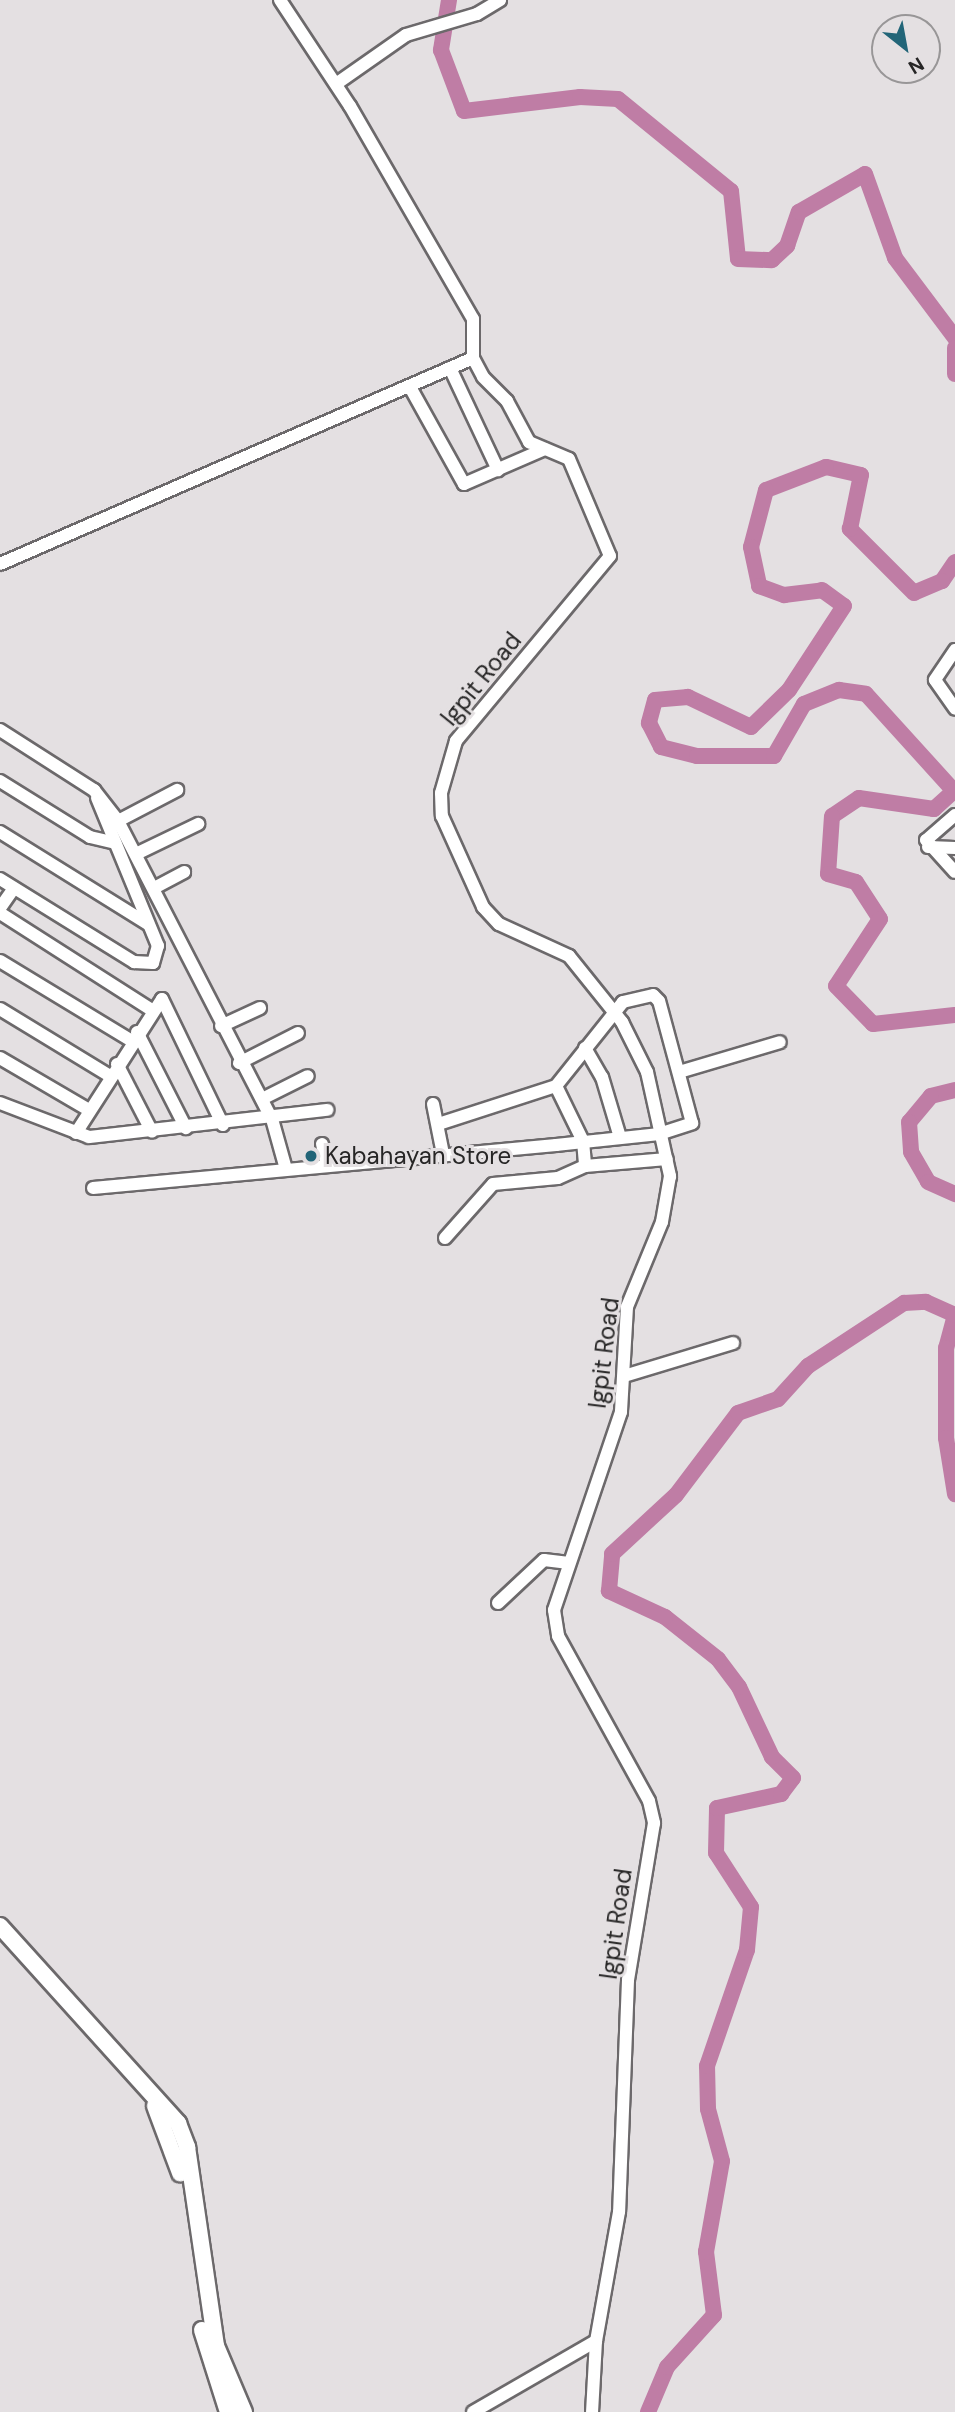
<!DOCTYPE html>
<html>
<head>
<meta charset="utf-8">
<style>
  body { margin:0 }
  #map { position:relative; width:955px; height:2412px; overflow:hidden; background:#e4e0e2; font-family:"DM Sans",sans-serif }
  div>[style] { position:absolute }
  .river>* { height:16px; margin:-8px; padding:0 8px; transform-origin:8px; border-radius:8px; background:#bf7da5 }
  .roads { filter:drop-shadow(2px 0 #6c696b) drop-shadow(-2px 0 #6c696b) drop-shadow(0 2px #6c696b) drop-shadow(0 -2px #6c696b) }
  .minor>* { height:12px; margin:-6px; padding:0 6px; transform-origin:6px; border-radius:6px; background:#fff }
  .major>* { height:16px; margin:-8px; padding:0 8px; transform-origin:8px; border-radius:8px; background:#fff }
  .dots>* { width:19px; height:19px; translate:-50% -50%; box-sizing:border-box; border:4px solid #e4e0e2; border-radius:50% }
  span { translate:-50% -50%; white-space:nowrap; text-align:center; line-height:1.15; -webkit-text-stroke:6px #e4e0e2; paint-order:stroke }
  .street-label { font-size:24px; color:#272626 }
  .poi-label { font-size:24px; color:#272626 }
  .left { translate:0 -50%; text-align:left }
  .north { position:absolute; left:871px; top:14px; width:70px; height:70px; box-sizing:border-box; background:#e4e0e2; border:2px solid #989697; border-radius:50%; rotate:149deg; font-size:19px; font-weight:700; line-height:28px; text-align:center; color:#272626 }
  .north::after { content:''; display:block; margin:auto; width:24px; height:32px; background:#226578; clip-path:polygon(50% 0,100% 100%,50% 72%,0 100%) }
</style>
</head>
<body>
<div id="map">
  <div class="river">
    <div style="left:449px;top:0;width:51px;rotate:99.1deg"></div>
    <div style="left:441px;top:50px;width:65px;rotate:69.3deg"></div>
    <div style="left:464px;top:111px;width:117px;rotate:-6.9deg"></div>
    <div style="left:580px;top:97px;width:38px;rotate:3deg"></div>
    <div style="left:618px;top:99px;width:146px;rotate:39.2deg"></div>
    <div style="left:731px;top:191px;width:68px;rotate:84.1deg"></div>
    <div style="left:738px;top:259px;width:34px;rotate:2deg"></div>
    <div style="left:772px;top:260px;width:21px;rotate:-43deg"></div>
    <div style="left:787px;top:246px;width:36px;rotate:-71deg"></div>
    <div style="left:799px;top:212px;width:76px;rotate:-29.9deg"></div>
    <div style="left:865px;top:174px;width:89px;rotate:70.3deg"></div>
    <div style="left:895px;top:258px;width:100px;rotate:53.1deg"></div>
    <div style="left:955px;top:348px;width:26px;rotate:90deg"></div>
    <div style="left:955px;top:562px;width:23px;rotate:124deg"></div>
    <div style="left:942px;top:581px;width:30px;rotate:157deg"></div>
    <div style="left:914px;top:593px;width:91px;rotate:-135deg"></div>
    <div style="left:850px;top:529px;width:55px;rotate:-78.5deg"></div>
    <div style="left:861px;top:475px;width:36px;rotate:-167deg"></div>
    <div style="left:826px;top:467px;width:64px;rotate:159deg"></div>
    <div style="left:766px;top:490px;width:59px;rotate:104.7deg"></div>
    <div style="left:751px;top:547px;width:40px;rotate:78deg"></div>
    <div style="left:759px;top:586px;width:27px;rotate:20deg"></div>
    <div style="left:784px;top:595px;width:38px;rotate:-7deg"></div>
    <div style="left:822px;top:590px;width:27px;rotate:36deg"></div>
    <div style="left:844px;top:606px;width:100px;rotate:123.2deg"></div>
    <div style="left:789px;top:690px;width:53px;rotate:135.8deg"></div>
    <div style="left:751px;top:727px;width:70px;rotate:-154.5deg"></div>
    <div style="left:688px;top:697px;width:33px;rotate:175deg"></div>
    <div style="left:655px;top:700px;width:24px;rotate:105deg"></div>
    <div style="left:649px;top:723px;width:27px;rotate:63deg"></div>
    <div style="left:661px;top:747px;width:37px;rotate:14deg"></div>
    <div style="left:697px;top:756px;width:77px"></div>
    <div style="left:774px;top:756px;width:60px;rotate:-60deg"></div>
    <div style="left:804px;top:704px;width:38px;rotate:-22deg"></div>
    <div style="left:839px;top:690px;width:27px;rotate:8deg"></div>
    <div style="left:866px;top:694px;width:131px;rotate:47.8deg"></div>
    <div style="left:954px;top:791px;width:27px;rotate:138deg"></div>
    <div style="left:934px;top:809px;width:76px;rotate:-171.7deg"></div>
    <div style="left:859px;top:798px;width:32px;rotate:146deg"></div>
    <div style="left:832px;top:816px;width:58px;rotate:93.9deg"></div>
    <div style="left:828px;top:874px;width:29px;rotate:16deg"></div>
    <div style="left:856px;top:882px;width:44px;rotate:57deg"></div>
    <div style="left:880px;top:919px;width:80px;rotate:123.3deg"></div>
    <div style="left:836px;top:986px;width:53px;rotate:45.8deg"></div>
    <div style="left:873px;top:1024px;width:82px;rotate:-6.3deg"></div>
    <div style="left:955px;top:1090px;width:25px;rotate:166deg"></div>
    <div style="left:931px;top:1096px;width:34px;rotate:130deg"></div>
    <div style="left:909px;top:1122px;width:30px;rotate:86deg"></div>
    <div style="left:911px;top:1152px;width:34px;rotate:60deg"></div>
    <div style="left:928px;top:1182px;width:30px;rotate:24deg"></div>
    <div style="left:955px;top:1315px;width:34px;rotate:105deg"></div>
    <div style="left:946px;top:1348px;width:90px;rotate:90deg"></div>
    <div style="left:946px;top:1438px;width:57px;rotate:80.9deg"></div>
    <div style="left:648px;top:2412px;width:49px;rotate:-67.1deg"></div>
    <div style="left:667px;top:2367px;width:70px;rotate:-47.9deg"></div>
    <div style="left:714px;top:2315px;width:64px;rotate:-97.2deg"></div>
    <div style="left:706px;top:2252px;width:92px;rotate:-80deg"></div>
    <div style="left:722px;top:2161px;width:54px;rotate:-105.1deg"></div>
    <div style="left:708px;top:2109px;width:43px;rotate:-91.3deg"></div>
    <div style="left:707px;top:2066px;width:123px;rotate:-71deg"></div>
    <div style="left:747px;top:1950px;width:43px;rotate:-84.7deg"></div>
    <div style="left:751px;top:1907px;width:64px;rotate:-122.9deg"></div>
    <div style="left:716px;top:1853px;width:45px;rotate:-88.7deg"></div>
    <div style="left:717px;top:1808px;width:66px;rotate:-12.3deg"></div>
    <div style="left:781px;top:1794px;width:20px;rotate:-53deg"></div>
    <div style="left:793px;top:1778px;width:30px;rotate:-135deg"></div>
    <div style="left:772px;top:1757px;width:77px;rotate:-115.2deg"></div>
    <div style="left:739px;top:1687px;width:35px;rotate:-127deg"></div>
    <div style="left:718px;top:1659px;width:68px;rotate:-141.6deg"></div>
    <div style="left:665px;top:1617px;width:62px;rotate:-155.1deg"></div>
    <div style="left:609px;top:1591px;width:37px;rotate:-85deg"></div>
    <div style="left:612px;top:1554px;width:87px;rotate:-42.7deg"></div>
    <div style="left:676px;top:1495px;width:103px;rotate:-52.9deg"></div>
    <div style="left:738px;top:1413px;width:42px;rotate:-19.3deg"></div>
    <div style="left:778px;top:1399px;width:45px;rotate:-47.7deg"></div>
    <div style="left:808px;top:1366px;width:115px;rotate:-33.3deg"></div>
    <div style="left:904px;top:1303px;width:22px;rotate:-3deg"></div>
    <div style="left:926px;top:1302px;width:32px;rotate:24deg"></div>
  </div>
  <div class="roads">
    <div class="minor">
      <div style="left:280px;top:0;width:127px;rotate:56.6deg"></div>
      <div style="left:350px;top:106px;width:246px;rotate:60deg"></div>
      <div style="left:473px;top:319px;width:39px;rotate:90deg"></div>
      <div style="left:473px;top:358px;width:21px;rotate:62deg"></div>
      <div style="left:483px;top:377px;width:34px;rotate:45deg"></div>
      <div style="left:507px;top:401px;width:47px;rotate:61.8deg"></div>
      <div style="left:529px;top:442px;width:43px;rotate:23deg"></div>
      <div style="left:569px;top:459px;width:105px;rotate:67.1deg"></div>
      <div style="left:610px;top:556px;width:241px;rotate:129.8deg"></div>
      <div style="left:456px;top:741px;width:54px;rotate:106.1deg"></div>
      <div style="left:441px;top:793px;width:23px;rotate:88deg"></div>
      <div style="left:442px;top:816px;width:100px;rotate:65.7deg"></div>
      <div style="left:483px;top:907px;width:23px;rotate:47deg"></div>
      <div style="left:499px;top:924px;width:77px;rotate:24.6deg"></div>
      <div style="left:569px;top:956px;width:85px;rotate:51.2deg"></div>
      <div style="left:622px;top:1022px;width:56px;rotate:63.4deg"></div>
      <div style="left:647px;top:1072px;width:107px;rotate:77.5deg"></div>
      <div style="left:670px;top:1176px;width:47px;rotate:99.9deg"></div>
      <div style="left:662px;top:1222px;width:92px;rotate:112.4deg"></div>
      <div style="left:627px;top:1307px;width:105px;rotate:93.3deg"></div>
      <div style="left:621px;top:1412px;width:209px;rotate:108.7deg"></div>
      <div style="left:554px;top:1610px;width:26px;rotate:81deg"></div>
      <div style="left:558px;top:1636px;width:188px;rotate:61.1deg"></div>
      <div style="left:649px;top:1801px;width:23px;rotate:77deg"></div>
      <div style="left:654px;top:1823px;width:159px;rotate:99.4deg"></div>
      <div style="left:628px;top:1980px;width:232px;rotate:92.2deg"></div>
      <div style="left:619px;top:2212px;width:131px;rotate:100.1deg"></div>
      <div style="left:596px;top:2341px;width:71px;rotate:93.2deg"></div>
      <div style="left:336px;top:84px;width:85px;rotate:-35deg"></div>
      <div style="left:406px;top:35px;width:74px;rotate:-16.5deg"></div>
      <div style="left:477px;top:14px;width:27px;rotate:-31deg"></div>
      <div style="left:450px;top:368px;width:113px;rotate:64.8deg"></div>
      <div style="left:410px;top:387px;width:111px;rotate:60.9deg"></div>
      <div style="left:464px;top:484px;width:88px;rotate:-23.4deg"></div>
      <div style="left:0;top:564px;width:516px;rotate:-23.53deg"></div>
      <div style="left:955px;top:650px;width:36px;rotate:124deg"></div>
      <div style="left:935px;top:680px;width:35px;rotate:55deg"></div>
      <div style="left:0;top:730px;width:112px;rotate:32.6deg"></div>
      <div style="left:94px;top:790px;width:39px;rotate:52deg"></div>
      <div style="left:118px;top:821px;width:335px;rotate:62.7deg"></div>
      <div style="left:272px;top:1119px;width:52px;rotate:74.4deg"></div>
      <div style="left:0;top:781px;width:106px;rotate:31.9deg"></div>
      <div style="left:90px;top:837px;width:26px;rotate:13deg"></div>
      <div style="left:955px;top:815px;width:38px;rotate:139deg"></div>
      <div style="left:926px;top:840px;width:43px;rotate:47.8deg"></div>
      <div style="left:118px;top:821px;width:67px;rotate:-27.7deg"></div>
      <div style="left:0;top:832px;width:174px;rotate:31.9deg"></div>
      <div style="left:928px;top:847px;width:27px;rotate:2deg"></div>
      <div style="left:138px;top:853px;width:67px;rotate:-25.8deg"></div>
      <div style="left:0;top:879px;width:158px;rotate:31.8deg"></div>
      <div style="left:134px;top:962px;width:19px;rotate:3deg"></div>
      <div style="left:153px;top:963px;width:18px;rotate:-74deg"></div>
      <div style="left:158px;top:946px;width:160px;rotate:-112.4deg"></div>
      <div style="left:156px;top:887px;width:32px;rotate:-28deg"></div>
      <div style="left:0;top:908px;width:24px;rotate:-55deg"></div>
      <div style="left:0;top:913px;width:178px;rotate:32.6deg"></div>
      <div style="left:0;top:961px;width:154px;rotate:31.2deg"></div>
      <div style="left:0;top:1009px;width:129px;rotate:31.3deg"></div>
      <div style="left:221px;top:1026px;width:43px;rotate:-24.8deg"></div>
      <div style="left:137px;top:1032px;width:108px;rotate:63deg"></div>
      <div style="left:585px;top:1048px;width:34px;rotate:60deg"></div>
      <div style="left:602px;top:1077px;width:59px;rotate:73.4deg"></div>
      <div style="left:0;top:1058px;width:103px;rotate:30.3deg"></div>
      <div style="left:239px;top:1063px;width:66px;rotate:-27deg"></div>
      <div style="left:117px;top:1064px;width:76px;rotate:62.8deg"></div>
      <div style="left:679px;top:1072px;width:105px;rotate:-16.5deg"></div>
      <div style="left:556px;top:1086px;width:61px;rotate:63.9deg"></div>
      <div style="left:583px;top:1141px;width:25px;rotate:85deg"></div>
      <div style="left:585px;top:1166px;width:82px;rotate:-4.9deg"></div>
      <div style="left:262px;top:1099px;width:51px;rotate:-26.6deg"></div>
      <div style="left:0;top:1103px;width:95px;rotate:20.9deg"></div>
      <div style="left:89px;top:1137px;width:240px;rotate:-6.5deg"></div>
      <div style="left:433px;top:1104px;width:51px;rotate:78.7deg"></div>
      <div style="left:76px;top:1133px;width:159px;rotate:-57.3deg"></div>
      <div style="left:162px;top:999px;width:140px;rotate:64.2deg"></div>
      <div style="left:322px;top:1144px;width:22px;rotate:77deg"></div>
      <div style="left:93px;top:1188px;width:465px;rotate:-5.3deg"></div>
      <div style="left:556px;top:1145px;width:104px;rotate:-6.1deg"></div>
      <div style="left:659px;top:1134px;width:35px;rotate:-18deg"></div>
      <div style="left:692px;top:1123px;width:126px;rotate:-105.1deg"></div>
      <div style="left:659px;top:1001px;width:8px;rotate:-135deg"></div>
      <div style="left:653px;top:995px;width:31px;rotate:167deg"></div>
      <div style="left:623px;top:1002px;width:107px;rotate:128.6deg"></div>
      <div style="left:556px;top:1086px;width:124px;rotate:162.1deg"></div>
      <div style="left:445px;top:1238px;width:72px;rotate:-48.4deg"></div>
      <div style="left:493px;top:1184px;width:65px;rotate:-5.3deg"></div>
      <div style="left:558px;top:1178px;width:30px;rotate:-24deg"></div>
      <div style="left:624px;top:1376px;width:114px;rotate:-16.8deg"></div>
      <div style="left:498px;top:1603px;width:63px;rotate:-43.1deg"></div>
      <div style="left:544px;top:1560px;width:23px;rotate:7deg"></div>
      <div style="left:473px;top:2412px;width:142px;rotate:-30deg"></div>
    </div>
    <div class="major">
      <div style="left:0;top:1926px;width:266px;rotate:47.9deg"></div>
      <div style="left:178px;top:2123px;width:26px;rotate:69deg"></div>
      <div style="left:187px;top:2147px;width:201px;rotate:81.7deg"></div>
      <div style="left:216px;top:2346px;width:72px;rotate:67deg"></div>
      <div style="left:155px;top:2106px;width:72px;rotate:69.5deg"></div>
      <div style="left:202px;top:2330px;width:86px;rotate:72.4deg"></div>
    </div>
  </div>
  <div class="dots">
    <div style="left:311px;top:1156px;background:#226578"></div>
  </div>
  <div class="street-label">
    <span style="left:481px;top:679px;rotate:-51deg">Igpit Road</span>
    <span style="left:604px;top:1353px;rotate:-83deg">Igpit Road</span>
    <span style="left:616px;top:1924px;rotate:-82deg">Igpit Road</span>
  </div>
  <div class="poi-label">
    <span class="left" style="left:325px;top:1156px">Kabahayan Store</span>
  </div>
  <div class="north">N</div>
</div>
</body>
</html>
